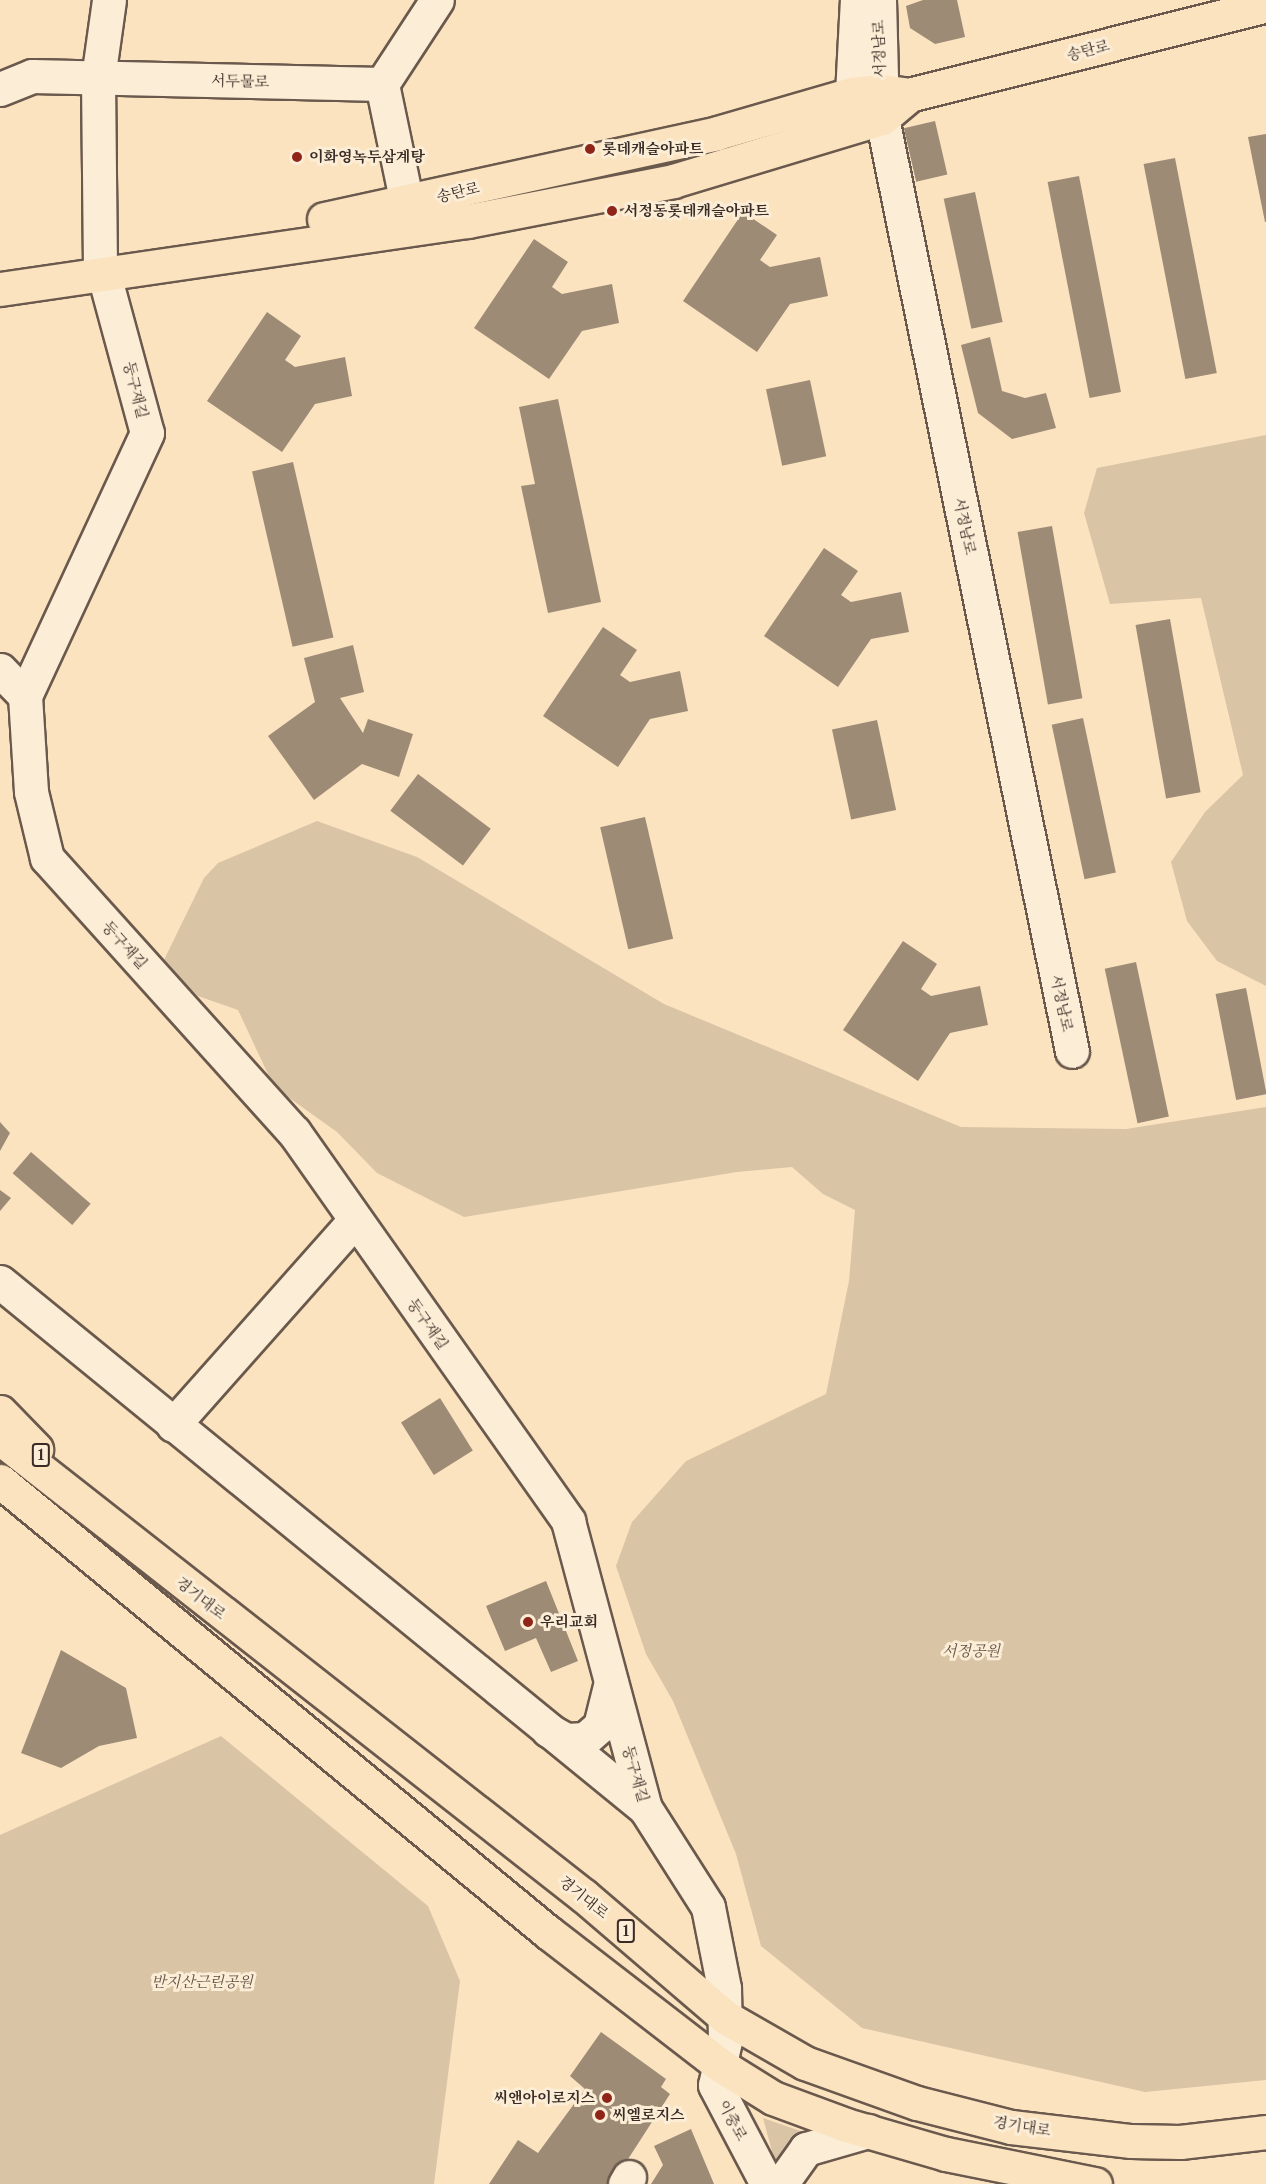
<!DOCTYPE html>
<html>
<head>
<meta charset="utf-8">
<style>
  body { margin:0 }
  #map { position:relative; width:1266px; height:2184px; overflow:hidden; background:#fbe3c0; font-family:"Libre Caslon Text","Noto Serif KR",serif }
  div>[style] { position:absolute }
  .green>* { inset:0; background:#dac4a6 }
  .building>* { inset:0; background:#9e8b76; transform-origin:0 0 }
  .roads { filter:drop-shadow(2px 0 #6a594c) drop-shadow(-2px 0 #6a594c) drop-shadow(0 2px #6a594c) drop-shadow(0 -2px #6a594c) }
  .minor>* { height:33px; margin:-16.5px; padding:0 16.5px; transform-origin:16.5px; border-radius:16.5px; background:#fcedd6 }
  .major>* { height:33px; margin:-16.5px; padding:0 16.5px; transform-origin:16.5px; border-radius:16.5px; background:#fbe3c0 }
  .dots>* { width:16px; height:16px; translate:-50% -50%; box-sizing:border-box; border:3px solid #fcedd6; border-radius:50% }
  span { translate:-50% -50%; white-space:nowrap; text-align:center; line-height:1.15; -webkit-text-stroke:6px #fcedd6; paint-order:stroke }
  .shield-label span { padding:2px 4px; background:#fcedd6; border:2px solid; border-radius:4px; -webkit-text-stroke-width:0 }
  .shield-label { font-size:14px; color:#392b25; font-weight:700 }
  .street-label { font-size:15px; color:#392b25 }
  .poi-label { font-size:15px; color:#392b25; font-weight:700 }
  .left { translate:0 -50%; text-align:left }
  .right { translate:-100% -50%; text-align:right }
  .park-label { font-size:15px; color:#615145; font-style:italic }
</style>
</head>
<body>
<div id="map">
  <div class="green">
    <div style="clip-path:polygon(1266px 435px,1266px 986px,1217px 961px,1187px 921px,1171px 862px,1205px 812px,1243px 775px,1201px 598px,1110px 604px,1084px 513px,1097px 468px)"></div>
    <div style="clip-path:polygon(317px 821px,417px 857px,664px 1004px,961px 1127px,1126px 1129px,1266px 1107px,1266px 2080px,1145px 2092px,862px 2028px,761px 1946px,736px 1854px,673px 1701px,646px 1654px,616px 1566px,632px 1522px,686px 1461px,826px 1394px,849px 1281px,855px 1210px,823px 1194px,792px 1167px,737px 1172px,464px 1217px,377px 1173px,337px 1132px,274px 1087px,238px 1010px,198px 996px,163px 962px,204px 878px,218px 863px)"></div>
    <div style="clip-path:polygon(221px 1736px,428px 1906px,460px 1981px,434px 2184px,0 2184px,0 1835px)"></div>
    <div style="clip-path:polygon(763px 2118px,812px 2135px,776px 2166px)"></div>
  </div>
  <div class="building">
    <div style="clip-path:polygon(923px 0,957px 0,965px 37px,935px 44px,910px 28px,906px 6px)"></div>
    <div style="left:935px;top:121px;width:55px;height:32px;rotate:77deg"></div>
    <div style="clip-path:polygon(1266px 134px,1266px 222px,1265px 222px,1248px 137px)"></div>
    <div style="left:1175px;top:158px;width:219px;height:32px;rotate:79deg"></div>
    <div style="left:1079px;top:176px;width:220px;height:32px;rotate:79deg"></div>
    <div style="left:975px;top:192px;width:133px;height:32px;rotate:78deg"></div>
    <div style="clip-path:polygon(743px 212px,777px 235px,760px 260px,770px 267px,820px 257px,828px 296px,790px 304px,757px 352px,683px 301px)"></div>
    <div style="clip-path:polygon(534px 239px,568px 262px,552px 287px,562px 294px,612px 284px,619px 323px,582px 331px,549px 379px,474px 328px)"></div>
    <div style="clip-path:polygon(267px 312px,301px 336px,285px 360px,295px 367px,345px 357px,352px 396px,315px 404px,282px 452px,207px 401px)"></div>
    <div style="clip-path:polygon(990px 337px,1002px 391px,1025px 398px,1046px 393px,1056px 428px,1012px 439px,978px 413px,961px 345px)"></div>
    <div style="left:810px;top:380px;width:78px;height:45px;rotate:78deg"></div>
    <div style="clip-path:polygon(558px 399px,601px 602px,548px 613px,521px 486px,535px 484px,519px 407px)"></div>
    <div style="left:293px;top:462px;width:180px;height:42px;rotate:77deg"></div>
    <div style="left:1052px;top:526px;width:175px;height:35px;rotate:80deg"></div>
    <div style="clip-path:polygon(824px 548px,858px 571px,841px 595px,851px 602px,901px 592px,909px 632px,871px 639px,838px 687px,764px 636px)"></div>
    <div style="left:1170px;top:619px;width:176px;height:35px;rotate:80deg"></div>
    <div style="clip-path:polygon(603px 627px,637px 650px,620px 675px,630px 682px,680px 671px,688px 711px,650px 719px,618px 767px,543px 716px)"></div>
    <div style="clip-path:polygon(353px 645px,364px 692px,340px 698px,363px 733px,368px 719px,413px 734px,399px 777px,362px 764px,314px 800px,268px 736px,315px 702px,304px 658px)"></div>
    <div style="left:1083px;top:718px;width:158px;height:32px;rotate:78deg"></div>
    <div style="left:877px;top:720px;width:92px;height:46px;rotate:78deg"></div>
    <div style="left:418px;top:774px;width:91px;height:46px;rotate:37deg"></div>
    <div style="left:645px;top:817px;width:125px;height:46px;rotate:77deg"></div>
    <div style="clip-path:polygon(903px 941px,937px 964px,921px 989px,931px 996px,980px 986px,988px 1025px,950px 1033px,918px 1081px,843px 1030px)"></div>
    <div style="left:1136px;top:962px;width:158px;height:32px;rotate:78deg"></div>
    <div style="left:1246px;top:988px;width:108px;height:31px;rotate:79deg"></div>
    <div style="clip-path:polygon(0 1122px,10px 1133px,0 1151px)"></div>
    <div style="left:31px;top:1152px;width:79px;height:28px;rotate:41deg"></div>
    <div style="clip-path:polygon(0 1190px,11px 1198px,0 1211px)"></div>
    <div style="left:440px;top:1398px;width:62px;height:46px;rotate:58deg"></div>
    <div style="clip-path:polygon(546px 1581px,578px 1661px,551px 1672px,536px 1638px,505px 1651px,486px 1606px)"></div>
    <div style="clip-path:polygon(61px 1650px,126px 1688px,137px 1738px,99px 1746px,61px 1768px,21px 1753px)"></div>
    <div style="clip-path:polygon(601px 2032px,666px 2079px,661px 2087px,670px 2094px,612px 2184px,489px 2184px,518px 2140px,538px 2153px,585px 2089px,570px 2076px)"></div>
    <div style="clip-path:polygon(691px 2129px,714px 2184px,651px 2184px,663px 2165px,654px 2146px)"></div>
  </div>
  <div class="roads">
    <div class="minor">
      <div style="left:109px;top:0;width:79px;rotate:98deg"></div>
      <div style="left:98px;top:78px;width:182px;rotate:89.4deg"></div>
      <div style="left:100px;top:260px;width:179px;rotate:74.8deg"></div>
      <div style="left:147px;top:433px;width:290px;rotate:114.9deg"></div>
      <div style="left:25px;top:696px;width:96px;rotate:86.4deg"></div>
      <div style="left:31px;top:792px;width:68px;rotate:76.4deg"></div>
      <div style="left:47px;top:858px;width:369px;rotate:48deg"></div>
      <div style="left:294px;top:1132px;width:476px;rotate:54.8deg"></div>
      <div style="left:568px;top:1521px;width:297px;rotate:75deg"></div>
      <div style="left:645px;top:1808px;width:117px;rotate:57.5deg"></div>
      <div style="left:708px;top:1907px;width:83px;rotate:78.8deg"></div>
      <div style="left:724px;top:1988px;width:53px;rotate:88.9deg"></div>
      <div style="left:725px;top:2041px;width:45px;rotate:102.8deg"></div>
      <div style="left:715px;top:2085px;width:112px;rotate:62.3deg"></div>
      <div style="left:879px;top:0;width:118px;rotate:88.5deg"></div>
      <div style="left:882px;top:118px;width:952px;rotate:78.49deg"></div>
      <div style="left:382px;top:84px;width:146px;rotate:78.2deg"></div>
      <div style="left:382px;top:84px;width:100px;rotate:-56.8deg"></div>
      <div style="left:0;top:89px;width:35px;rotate:-22deg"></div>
      <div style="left:32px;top:76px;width:350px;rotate:1.3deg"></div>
      <div style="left:855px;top:121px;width:27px;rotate:-96deg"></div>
      <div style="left:852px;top:94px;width:94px;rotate:-87deg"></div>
      <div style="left:0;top:670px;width:36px;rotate:46deg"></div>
      <div style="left:0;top:1282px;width:832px;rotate:39.2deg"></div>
      <div style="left:173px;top:1425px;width:273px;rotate:-48.4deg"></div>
      <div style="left:548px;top:1730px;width:21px;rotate:29deg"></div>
      <div style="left:566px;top:1740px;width:19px;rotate:-3deg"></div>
      <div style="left:585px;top:1739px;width:20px;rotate:-41deg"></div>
      <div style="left:600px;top:1726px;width:45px;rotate:-76deg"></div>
      <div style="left:625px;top:2184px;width:8px;rotate:-60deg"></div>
      <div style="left:781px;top:2184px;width:43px;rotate:-54.5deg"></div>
      <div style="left:806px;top:2149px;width:65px;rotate:-16.2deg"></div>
    </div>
    <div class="major">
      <div style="left:324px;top:219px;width:402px;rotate:-12.3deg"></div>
      <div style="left:717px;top:133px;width:141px;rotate:-16.1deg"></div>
      <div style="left:852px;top:94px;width:29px;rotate:-6deg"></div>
      <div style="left:881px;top:91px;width:28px;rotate:8deg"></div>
      <div style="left:0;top:289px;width:473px;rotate:-8.3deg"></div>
      <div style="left:468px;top:221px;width:209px;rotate:-11deg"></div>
      <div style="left:673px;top:181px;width:218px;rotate:-16.8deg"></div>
      <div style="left:882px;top:118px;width:35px;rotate:-40deg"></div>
      <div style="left:909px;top:95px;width:368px;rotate:-14.1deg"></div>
      <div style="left:0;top:1412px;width:52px;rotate:45.8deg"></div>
      <div style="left:0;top:1438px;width:742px;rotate:38.11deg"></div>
      <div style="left:584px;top:1896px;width:186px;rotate:40.6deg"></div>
      <div style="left:725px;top:2017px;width:92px;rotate:29.9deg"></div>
      <div style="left:805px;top:2063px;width:119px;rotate:19.7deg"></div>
      <div style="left:917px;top:2103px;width:97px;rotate:14.3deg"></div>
      <div style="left:1011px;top:2127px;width:121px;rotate:6.7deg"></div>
      <div style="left:1131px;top:2141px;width:49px;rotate:1.2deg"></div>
      <div style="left:1180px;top:2142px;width:87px;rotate:-6.6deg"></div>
      <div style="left:0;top:1481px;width:711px;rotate:39.47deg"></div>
      <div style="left:549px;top:1933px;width:216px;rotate:37.7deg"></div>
      <div style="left:720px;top:2065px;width:62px;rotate:31.9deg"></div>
      <div style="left:773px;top:2098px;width:78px;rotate:20.3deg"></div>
      <div style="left:846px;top:2125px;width:104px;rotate:16.2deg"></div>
      <div style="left:946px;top:2154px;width:152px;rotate:11.4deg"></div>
    </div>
  </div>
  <div class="dots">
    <div style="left:590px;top:149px;background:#8f2418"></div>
    <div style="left:297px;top:157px;background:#8f2418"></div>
    <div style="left:612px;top:211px;background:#8f2418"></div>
    <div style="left:528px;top:1622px;background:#8f2418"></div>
    <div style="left:607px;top:2098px;background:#8f2418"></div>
    <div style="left:600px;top:2115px;background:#8f2418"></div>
  </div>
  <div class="shield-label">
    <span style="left:41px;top:1455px">1</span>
    <span style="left:626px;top:1931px">1</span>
  </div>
  <div class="street-label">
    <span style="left:879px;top:49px;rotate:-92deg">서정남로</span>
    <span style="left:1088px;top:50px;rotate:-14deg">송탄로</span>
    <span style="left:240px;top:81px;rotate:1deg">서두물로</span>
    <span style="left:458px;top:192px;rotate:-13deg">송탄로</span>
    <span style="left:136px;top:390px;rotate:76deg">둥구재길</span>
    <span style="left:965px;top:526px;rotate:78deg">서정남로</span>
    <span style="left:125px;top:945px;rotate:48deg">둥구재길</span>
    <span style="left:1062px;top:1003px;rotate:78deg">서정남로</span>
    <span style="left:428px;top:1324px;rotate:55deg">둥구재길</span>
    <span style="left:201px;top:1598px;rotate:38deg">경기대로</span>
    <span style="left:636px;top:1774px;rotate:74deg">둥구재길</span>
    <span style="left:584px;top:1897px;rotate:39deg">경기대로</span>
    <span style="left:733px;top:2120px;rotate:62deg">이충로</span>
    <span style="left:1022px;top:2126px;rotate:9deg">경기대로</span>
  </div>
  <div class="poi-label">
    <span class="left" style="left:602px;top:149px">롯데캐슬아파트</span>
    <span class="left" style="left:309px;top:157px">이화영녹두삼계탕</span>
    <span class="left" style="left:624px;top:211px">서정동롯데캐슬아파트</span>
    <span class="left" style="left:540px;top:1622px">우리교회</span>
    <span class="right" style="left:595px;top:2098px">씨앤아이로지스</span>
    <span class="left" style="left:612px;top:2115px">씨엘로지스</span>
  </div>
  <div class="park-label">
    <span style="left:971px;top:1651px">서정공원</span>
    <span style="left:202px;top:1982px">반지산근린공원</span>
  </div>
</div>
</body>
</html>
